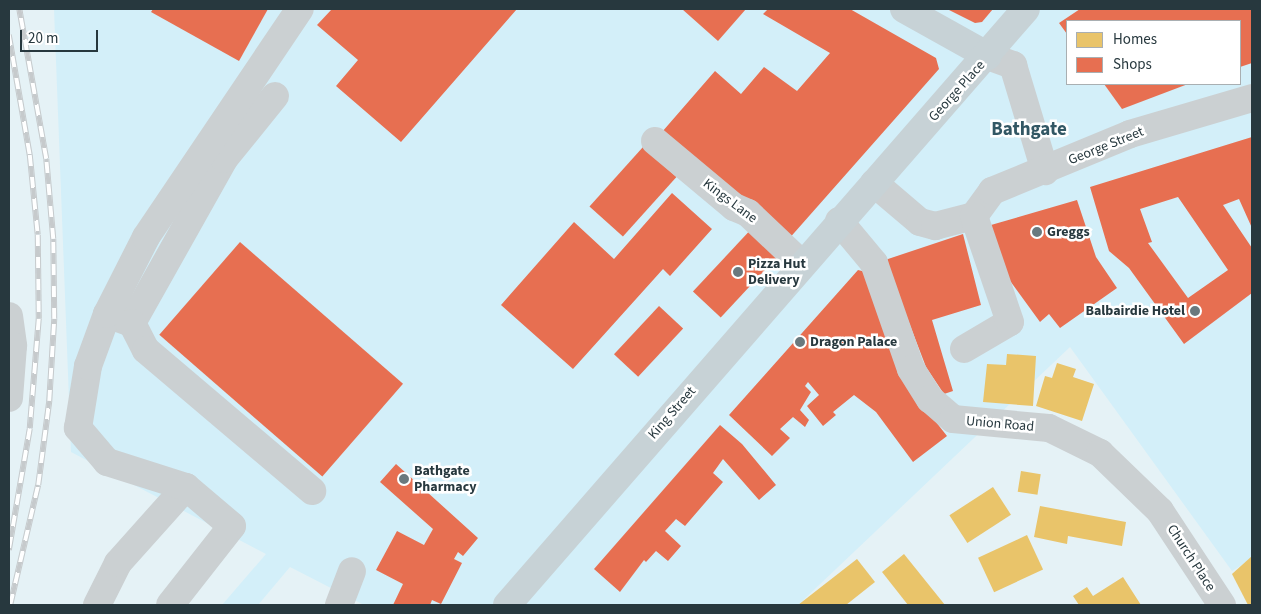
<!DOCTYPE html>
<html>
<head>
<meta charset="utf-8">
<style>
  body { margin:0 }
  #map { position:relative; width:1261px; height:614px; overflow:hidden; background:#e5f2f6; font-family:"Source Sans 3",sans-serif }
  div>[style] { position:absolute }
  .built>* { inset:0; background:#d3eff9 }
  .homes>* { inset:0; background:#e9c46a; transform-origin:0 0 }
  .shops>* { inset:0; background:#e76f51; transform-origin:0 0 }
  .minor>* { height:28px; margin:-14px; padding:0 14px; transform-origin:14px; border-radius:14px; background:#cbd0d2 }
  .major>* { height:28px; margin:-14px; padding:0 14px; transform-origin:14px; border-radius:14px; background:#c7d2d6 }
  .rail>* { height:5.5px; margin-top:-2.75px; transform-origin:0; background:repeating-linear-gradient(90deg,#fff 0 11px,#c6cacc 0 22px); box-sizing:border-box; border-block:1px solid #c6cacc }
  .dots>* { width:14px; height:14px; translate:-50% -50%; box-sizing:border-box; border:2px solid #fff; border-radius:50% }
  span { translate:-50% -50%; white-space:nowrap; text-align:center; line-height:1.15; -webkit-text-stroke:5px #fff; paint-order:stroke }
  .street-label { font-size:14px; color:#27383e }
  .poi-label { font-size:14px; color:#27383e; font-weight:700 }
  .left { translate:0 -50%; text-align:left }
  .right { translate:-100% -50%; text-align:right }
  .district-label { font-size:19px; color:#325764; font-weight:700 }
  .frame { position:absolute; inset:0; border:10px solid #27383e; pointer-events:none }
  .legend { position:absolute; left:1066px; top:20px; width:175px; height:65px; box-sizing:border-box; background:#fff; border:1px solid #a9afb2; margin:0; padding:6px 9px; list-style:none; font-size:15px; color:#27383e }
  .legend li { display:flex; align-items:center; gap:10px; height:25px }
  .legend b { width:25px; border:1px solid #a9afb2 }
  .scale { position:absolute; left:20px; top:30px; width:78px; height:22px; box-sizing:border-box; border:2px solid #27383e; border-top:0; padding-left:6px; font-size:15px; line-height:18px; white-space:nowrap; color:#27383e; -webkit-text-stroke:4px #fff; paint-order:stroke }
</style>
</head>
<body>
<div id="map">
  <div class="built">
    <div style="clip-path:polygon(evenodd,54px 9px,1252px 9px,1252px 559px,1232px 571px,1070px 347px,798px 605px,364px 605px,290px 567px,258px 605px,222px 605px,266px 554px,71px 452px,54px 9px,1067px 21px,1240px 21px,1240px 84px,1067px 84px,1067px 21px)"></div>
  </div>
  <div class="homes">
    <div style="clip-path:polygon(1007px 354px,1036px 356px,1033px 406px,983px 402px,987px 364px,1006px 365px)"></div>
    <div style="clip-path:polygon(1057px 363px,1076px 369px,1073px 377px,1094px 384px,1082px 421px,1036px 406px,1045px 376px,1052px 378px)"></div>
    <div style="left:1021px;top:471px;width:20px;height:21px;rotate:9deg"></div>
    <div style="left:993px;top:487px;width:33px;height:52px;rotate:57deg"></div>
    <div style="clip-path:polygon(1040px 506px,1126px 522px,1122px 546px,1068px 536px,1067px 544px,1034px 537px)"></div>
    <div style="left:1027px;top:535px;width:38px;height:54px;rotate:65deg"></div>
    <div style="clip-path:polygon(904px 554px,945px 605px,908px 605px,882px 572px)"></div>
    <div style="clip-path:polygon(1252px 556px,1252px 605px,1248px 605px,1232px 574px)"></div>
    <div style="clip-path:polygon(857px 559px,875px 582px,846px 605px,798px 605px)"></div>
    <div style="clip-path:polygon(1123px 577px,1141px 605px,1079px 605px,1073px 596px,1087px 587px,1093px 596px)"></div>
  </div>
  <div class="shops">
    <div style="clip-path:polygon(153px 9px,268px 9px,239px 61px,151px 12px)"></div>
    <div style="clip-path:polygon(332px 9px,517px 9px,401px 142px,336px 86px,358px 60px,317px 25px)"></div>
    <div style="clip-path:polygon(682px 9px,746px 9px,718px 41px)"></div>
    <div style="clip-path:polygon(768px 9px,850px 9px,936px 58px,939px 69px,787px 241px,662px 132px,715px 71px,741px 94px,764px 67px,797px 91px,830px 53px,763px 14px)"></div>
    <div style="clip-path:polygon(947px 9px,993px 9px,982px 22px,975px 23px)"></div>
    <div style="clip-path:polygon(1080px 9px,1252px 9px,1252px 63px,1240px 67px,1240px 21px,1067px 21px,1067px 34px,1059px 23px)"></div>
    <div style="clip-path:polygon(1104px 84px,1188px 84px,1122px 109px)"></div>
    <div style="clip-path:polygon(evenodd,1252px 137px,1252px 228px,1239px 199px,1223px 205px,1252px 248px,1252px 293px,1184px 344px,1129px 268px,1109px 251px,1090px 187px,1252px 137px,1178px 197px,1228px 270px,1188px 298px,1148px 243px,1152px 242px,1140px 209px,1178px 197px)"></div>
    <div style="left:643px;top:147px;width:45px;height:80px;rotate:42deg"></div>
    <div style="clip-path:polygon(672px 193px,712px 229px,670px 276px,663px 269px,573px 369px,501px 305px,574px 222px,614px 259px)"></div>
    <div style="clip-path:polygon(1077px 200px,1096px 257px,1117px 288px,1060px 328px,1049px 314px,1040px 322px,1008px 278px,991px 225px)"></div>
    <div style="left:755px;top:225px;width:38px;height:91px;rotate:43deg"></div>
    <div style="clip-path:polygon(963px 234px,981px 305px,932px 320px,953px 391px,944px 394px,926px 367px,885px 260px)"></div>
    <div style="left:240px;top:242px;width:216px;height:123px;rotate:41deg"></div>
    <div style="clip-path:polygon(858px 270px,866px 272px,928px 412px,947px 436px,913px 462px,876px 412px,854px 395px,833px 412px,836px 415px,823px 426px,807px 406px,819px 395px,808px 382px,805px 386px,811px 392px,800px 410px,809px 420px,805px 427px,793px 417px,780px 429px,790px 438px,772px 456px,729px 415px)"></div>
    <div style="left:659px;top:306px;width:33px;height:66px;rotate:43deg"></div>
    <div style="clip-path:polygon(720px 425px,742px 444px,776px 485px,759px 500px,723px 459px,713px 473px,723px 482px,685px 526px,676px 519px,665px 531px,681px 546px,668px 561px,656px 551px,646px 562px,644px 560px,620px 592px,594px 569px)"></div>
    <div style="clip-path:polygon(396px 464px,478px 538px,463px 556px,458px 552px,454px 559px,462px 563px,441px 604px,432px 600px,430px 605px,393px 605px,403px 584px,376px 570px,397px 531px,424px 545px,433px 529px,380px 482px)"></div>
  </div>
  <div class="minor">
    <div style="left:988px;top:56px;width:27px;rotate:20deg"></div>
    <div style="left:1013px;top:65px;width:111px;rotate:73.2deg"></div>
    <div style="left:655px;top:141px;width:103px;rotate:39.9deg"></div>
    <div style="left:734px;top:207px;width:15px;rotate:23deg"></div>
    <div style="left:748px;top:213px;width:74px;rotate:43.4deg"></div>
    <div style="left:874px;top:183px;width:60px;rotate:40.3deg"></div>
    <div style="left:920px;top:222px;width:16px;rotate:15deg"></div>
    <div style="left:935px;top:226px;width:40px;rotate:-14.4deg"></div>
    <div style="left:974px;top:216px;width:31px;rotate:-54deg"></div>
    <div style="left:992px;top:191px;width:149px;rotate:-22.4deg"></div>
    <div style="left:1130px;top:134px;width:127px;rotate:-16.4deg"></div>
    <div style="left:839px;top:221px;width:55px;rotate:50.2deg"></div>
    <div style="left:874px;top:263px;width:112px;rotate:70.8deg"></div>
    <div style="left:911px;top:369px;width:36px;rotate:58deg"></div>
    <div style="left:930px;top:399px;width:30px;rotate:41deg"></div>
    <div style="left:953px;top:419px;width:96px;rotate:5.4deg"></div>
    <div style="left:1049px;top:428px;width:57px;rotate:26.1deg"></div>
    <div style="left:1100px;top:453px;width:83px;rotate:44deg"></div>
    <div style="left:1160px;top:511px;width:113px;rotate:56.6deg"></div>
    <div style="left:107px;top:314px;width:27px;rotate:20deg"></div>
    <div style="left:132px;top:323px;width:188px;rotate:-60.7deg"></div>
    <div style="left:224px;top:159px;width:81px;rotate:-51deg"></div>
    <div style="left:9px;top:316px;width:30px;rotate:82deg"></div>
    <div style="left:13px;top:346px;width:52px;rotate:94.4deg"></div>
    <div style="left:132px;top:323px;width:30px;rotate:63deg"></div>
    <div style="left:146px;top:350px;width:218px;rotate:40.3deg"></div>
    <div style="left:964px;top:349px;width:53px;rotate:-30.4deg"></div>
    <div style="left:1010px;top:322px;width:112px;rotate:-108.8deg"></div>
    <div style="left:97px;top:605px;width:47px;rotate:-63.4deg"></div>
    <div style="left:118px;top:563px;width:102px;rotate:-48.2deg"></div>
    <div style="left:170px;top:605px;width:100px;rotate:-51.9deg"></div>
    <div style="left:232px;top:526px;width:60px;rotate:-139.7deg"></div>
    <div style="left:186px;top:487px;width:83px;rotate:-162.4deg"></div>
    <div style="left:107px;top:462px;width:45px;rotate:-130.5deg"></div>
    <div style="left:78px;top:428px;width:63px;rotate:-80.8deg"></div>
    <div style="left:88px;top:366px;width:55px;rotate:-69.9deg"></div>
    <div style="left:107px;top:314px;width:86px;rotate:-63.1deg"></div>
    <div style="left:146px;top:237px;width:275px;rotate:-56deg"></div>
    <div style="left:339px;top:605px;width:36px;rotate:-69deg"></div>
  </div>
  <div class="major">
    <div style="left:904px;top:9px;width:96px;rotate:29.2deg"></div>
    <div style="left:507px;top:605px;width:790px;rotate:-48.95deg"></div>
  </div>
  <div class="rail">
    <div style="left:9px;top:35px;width:122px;rotate:80.1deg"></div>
    <div style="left:30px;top:155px;width:80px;rotate:84.3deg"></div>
    <div style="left:38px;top:235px;width:84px;rotate:89.3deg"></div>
    <div style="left:39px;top:319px;width:110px;rotate:94.7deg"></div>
    <div style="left:30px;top:429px;width:123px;rotate:99.8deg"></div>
    <div style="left:10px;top:605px;width:123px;rotate:-76.9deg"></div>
    <div style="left:38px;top:485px;width:85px;rotate:-82.5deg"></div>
    <div style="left:49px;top:401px;width:82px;rotate:-86.5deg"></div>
    <div style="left:54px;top:319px;width:80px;rotate:-90.7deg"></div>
    <div style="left:53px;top:239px;width:80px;rotate:-95deg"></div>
    <div style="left:46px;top:159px;width:152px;rotate:-100.2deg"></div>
  </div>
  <div class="dots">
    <div style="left:1037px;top:232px;background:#6a797e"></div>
    <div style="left:738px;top:272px;background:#6a797e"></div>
    <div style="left:1195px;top:311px;background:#6a797e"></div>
    <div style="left:800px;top:342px;background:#6a797e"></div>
    <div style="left:404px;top:479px;background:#6a797e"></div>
  </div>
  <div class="street-label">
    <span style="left:957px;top:91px;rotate:-48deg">George Place</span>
    <span style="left:1106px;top:146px;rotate:-22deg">George Street</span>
    <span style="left:730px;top:201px;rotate:37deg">Kings Lane</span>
    <span style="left:672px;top:413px;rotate:-49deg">King Street</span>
    <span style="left:1000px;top:424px;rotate:5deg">Union Road</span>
    <span style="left:1191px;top:558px;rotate:57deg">Church Place</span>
  </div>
  <div class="poi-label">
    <span class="left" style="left:1047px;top:232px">Greggs</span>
    <span class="left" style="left:748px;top:272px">Pizza Hut<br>Delivery</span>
    <span class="right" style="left:1185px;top:311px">Balbairdie Hotel</span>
    <span class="left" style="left:810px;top:342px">Dragon Palace</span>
    <span class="left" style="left:414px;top:479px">Bathgate<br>Pharmacy</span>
  </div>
  <div class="district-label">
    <span style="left:1029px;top:130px">Bathgate</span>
  </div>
  <div class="frame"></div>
  <ul class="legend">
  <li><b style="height:14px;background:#e9c46a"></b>Homes</li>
  <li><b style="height:14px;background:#e76f51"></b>Shops</li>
  </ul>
  <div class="scale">20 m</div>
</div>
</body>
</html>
